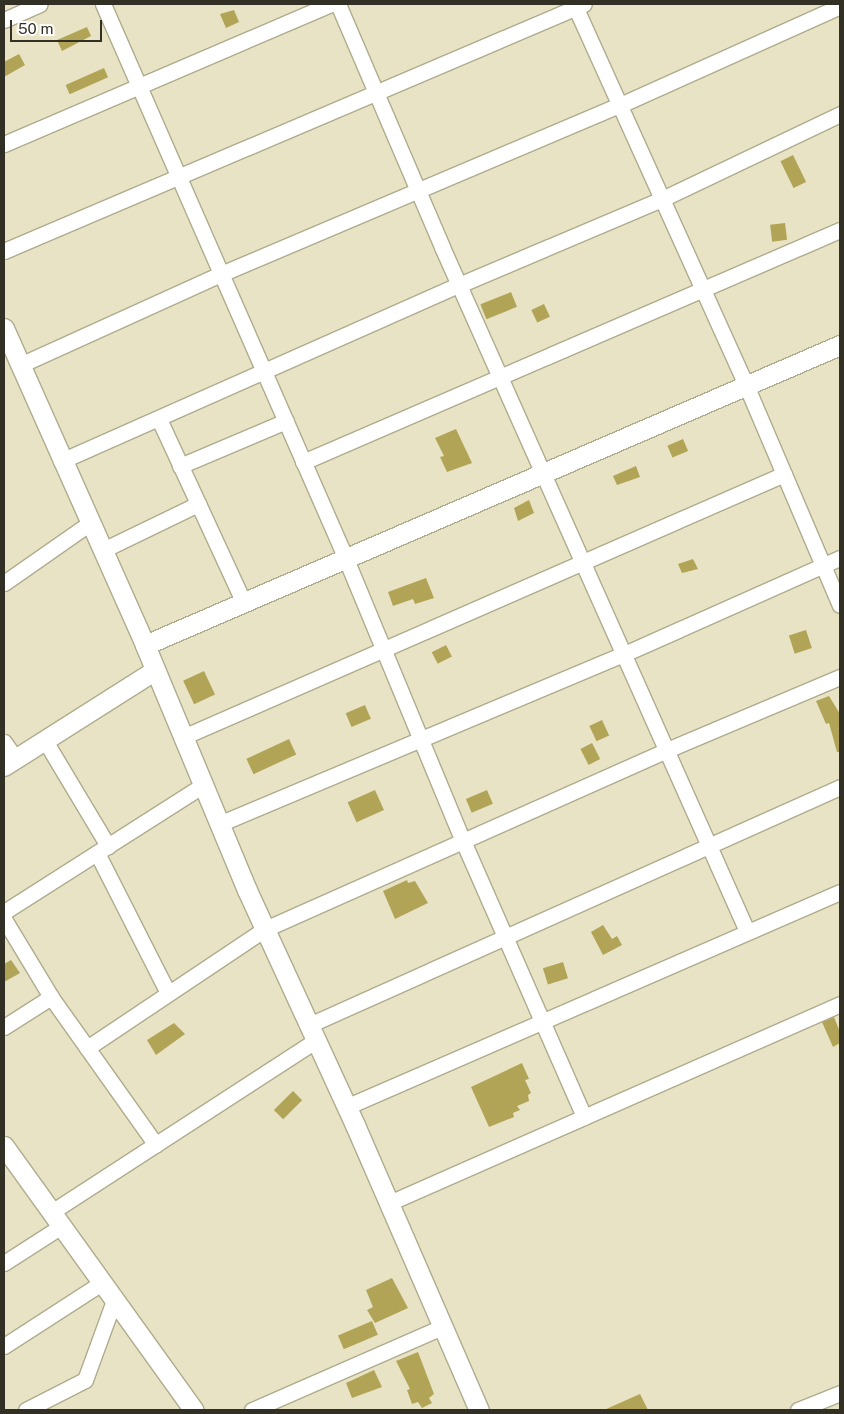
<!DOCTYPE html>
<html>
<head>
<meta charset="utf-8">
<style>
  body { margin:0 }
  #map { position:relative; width:844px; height:1414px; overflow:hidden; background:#e8e3c4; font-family:"Public Sans",sans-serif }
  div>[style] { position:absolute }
  .building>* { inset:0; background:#b2a456; transform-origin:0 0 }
  .roads { filter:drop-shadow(1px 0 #afab8d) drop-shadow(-1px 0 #afab8d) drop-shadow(0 1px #afab8d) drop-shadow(0 -1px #afab8d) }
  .minor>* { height:15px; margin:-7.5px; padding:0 7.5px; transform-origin:7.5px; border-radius:7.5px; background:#fff }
  .tertiary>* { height:19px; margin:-9.5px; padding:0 9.5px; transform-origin:9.5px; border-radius:9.5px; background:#fff }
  span { translate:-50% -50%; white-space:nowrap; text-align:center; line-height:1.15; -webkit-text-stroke:4px #fff; paint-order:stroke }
  .frame { position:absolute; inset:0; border:5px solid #323024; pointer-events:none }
  .scale { position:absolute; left:10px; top:20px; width:92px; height:22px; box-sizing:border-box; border:2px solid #323024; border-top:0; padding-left:6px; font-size:15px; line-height:18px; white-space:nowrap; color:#323024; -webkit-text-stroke:4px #fff; paint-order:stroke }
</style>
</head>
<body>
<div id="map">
  <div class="building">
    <div style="clip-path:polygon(234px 10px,239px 22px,226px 28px,220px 14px)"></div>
    <div style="clip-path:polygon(87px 27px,91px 36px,62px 51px,57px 40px)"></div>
    <div style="clip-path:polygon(19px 54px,25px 65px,4px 77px,4px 62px)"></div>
    <div style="left:104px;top:68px;width:10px;height:42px;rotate:66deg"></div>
    <div style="left:793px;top:155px;width:30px;height:14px;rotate:64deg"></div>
    <div style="left:785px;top:223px;width:17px;height:15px;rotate:83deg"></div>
    <div style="left:511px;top:292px;width:16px;height:33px;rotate:68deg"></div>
    <div style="left:544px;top:304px;width:14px;height:14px;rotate:65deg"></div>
    <div style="clip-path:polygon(456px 429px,472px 463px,447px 472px,440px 457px,444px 456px,435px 438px)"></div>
    <div style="left:683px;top:439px;width:13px;height:17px;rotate:67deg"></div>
    <div style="clip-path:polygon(636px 466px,640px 477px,617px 485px,613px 476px)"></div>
    <div style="clip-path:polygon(529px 500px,534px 513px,518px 521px,514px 508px)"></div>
    <div style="clip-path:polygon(693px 559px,698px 569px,682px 573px,678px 564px)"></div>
    <div style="clip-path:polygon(426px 578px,434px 598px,415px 604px,413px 599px,393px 606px,388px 592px)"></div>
    <div style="left:806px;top:630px;width:19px;height:18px;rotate:72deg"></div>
    <div style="left:446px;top:645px;width:13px;height:16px;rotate:63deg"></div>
    <div style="left:204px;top:671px;width:26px;height:23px;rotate:65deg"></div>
    <div style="clip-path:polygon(829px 696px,840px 714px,840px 752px,837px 752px,829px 723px,826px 724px,816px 701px)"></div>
    <div style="left:365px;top:705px;width:15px;height:21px;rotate:67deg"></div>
    <div style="left:602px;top:720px;width:17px;height:14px;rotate:65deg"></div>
    <div style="left:289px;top:739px;width:17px;height:47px;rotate:65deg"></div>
    <div style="left:592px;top:743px;width:18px;height:13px;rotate:63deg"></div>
    <div style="left:375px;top:790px;width:22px;height:30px;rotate:66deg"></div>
    <div style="left:487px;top:790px;width:15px;height:23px;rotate:67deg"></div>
    <div style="clip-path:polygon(407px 880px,408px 883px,415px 881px,428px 903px,395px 919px,383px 891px)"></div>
    <div style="clip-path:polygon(603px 925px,612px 939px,617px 936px,622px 945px,603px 955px,591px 932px)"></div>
    <div style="clip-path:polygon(11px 960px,20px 973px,4px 982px,4px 964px)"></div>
    <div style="left:563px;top:962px;width:17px;height:21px;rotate:73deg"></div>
    <div style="clip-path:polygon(834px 1017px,840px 1032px,840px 1043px,833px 1047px,822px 1022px)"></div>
    <div style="clip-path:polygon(174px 1023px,185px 1034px,156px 1055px,147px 1040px)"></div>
    <div style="clip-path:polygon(522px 1063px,529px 1079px,525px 1080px,531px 1093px,528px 1095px,529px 1101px,517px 1106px,520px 1110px,513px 1113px,514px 1117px,489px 1127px,471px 1087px)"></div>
    <div style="left:293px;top:1091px;width:13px;height:27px;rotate:45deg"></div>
    <div style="clip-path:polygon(392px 1278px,408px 1308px,375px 1323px,367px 1310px,373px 1307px,366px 1290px)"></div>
    <div style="left:372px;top:1321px;width:15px;height:37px;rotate:67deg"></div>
    <div style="clip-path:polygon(418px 1352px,434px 1394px,429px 1398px,432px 1403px,422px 1408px,418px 1402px,412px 1404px,407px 1390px,410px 1389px,396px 1361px)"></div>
    <div style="clip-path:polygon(374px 1370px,382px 1387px,352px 1398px,346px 1383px)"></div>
    <div style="clip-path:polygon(640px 1394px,648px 1410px,604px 1410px)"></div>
  </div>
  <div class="roads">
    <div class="minor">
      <div style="left:103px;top:4px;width:606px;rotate:66.35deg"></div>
      <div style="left:346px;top:559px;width:305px;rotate:67.5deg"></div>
      <div style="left:463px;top:841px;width:301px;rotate:66.3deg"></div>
      <div style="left:338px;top:4px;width:264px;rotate:66.8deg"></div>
      <div style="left:442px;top:247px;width:749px;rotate:65.97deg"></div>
      <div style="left:574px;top:4px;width:418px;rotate:65.7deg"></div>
      <div style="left:746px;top:385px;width:239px;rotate:66.9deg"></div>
      <div style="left:4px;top:20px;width:39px;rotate:-24deg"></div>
      <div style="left:4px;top:144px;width:356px;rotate:-23.2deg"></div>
      <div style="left:4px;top:251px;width:630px;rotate:-23.07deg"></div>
      <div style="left:20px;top:365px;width:221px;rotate:-24.4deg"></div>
      <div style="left:221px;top:274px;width:433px;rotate:-23deg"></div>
      <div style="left:620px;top:105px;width:241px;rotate:-24.2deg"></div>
      <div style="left:159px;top:419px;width:203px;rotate:65.2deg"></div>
      <div style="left:61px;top:461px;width:435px;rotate:-23.9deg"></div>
      <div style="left:459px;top:285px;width:220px;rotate:-23deg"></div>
      <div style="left:662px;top:199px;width:197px;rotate:-25.5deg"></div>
      <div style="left:303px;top:462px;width:585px;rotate:-23.37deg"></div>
      <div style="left:180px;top:466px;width:115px;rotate:-23deg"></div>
      <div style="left:103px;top:550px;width:106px;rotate:-25.8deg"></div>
      <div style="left:4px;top:583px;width:105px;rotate:-34.9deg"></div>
      <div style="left:183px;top:737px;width:656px;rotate:-23.63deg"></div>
      <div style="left:44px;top:739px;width:125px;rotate:59.1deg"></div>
      <div style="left:4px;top:742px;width:19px;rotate:55deg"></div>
      <div style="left:219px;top:824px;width:439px;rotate:-22.8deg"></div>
      <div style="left:624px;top:654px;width:236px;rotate:-24deg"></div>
      <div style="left:97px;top:853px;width:157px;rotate:63.1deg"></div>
      <div style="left:4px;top:912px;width:236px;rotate:-32.5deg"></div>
      <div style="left:4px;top:919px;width:91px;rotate:58.9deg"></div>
      <div style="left:51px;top:997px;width:181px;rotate:54.6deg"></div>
      <div style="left:309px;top:1025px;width:582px;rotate:-24.14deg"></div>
      <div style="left:4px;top:1027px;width:56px;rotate:-32.6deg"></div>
      <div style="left:87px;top:1048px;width:214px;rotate:-33.8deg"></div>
      <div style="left:265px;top:929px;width:440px;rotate:-24deg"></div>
      <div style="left:667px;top:750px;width:188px;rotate:-22.9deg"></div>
      <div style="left:346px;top:1107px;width:539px;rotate:-23.52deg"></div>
      <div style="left:389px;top:1203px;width:493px;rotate:-23.8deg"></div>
      <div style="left:50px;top:1213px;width:317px;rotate:-33deg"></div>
      <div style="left:4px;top:1263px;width:67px;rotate:-32.7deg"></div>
      <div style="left:4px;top:1346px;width:114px;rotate:-32.9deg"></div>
      <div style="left:26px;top:1410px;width:66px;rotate:-27deg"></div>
      <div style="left:85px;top:1380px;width:82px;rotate:-70deg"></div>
      <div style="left:252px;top:1410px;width:207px;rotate:-23.6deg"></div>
      <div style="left:798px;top:1410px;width:45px;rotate:-22deg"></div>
    </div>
    <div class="tertiary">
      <div style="left:4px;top:328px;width:347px;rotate:66deg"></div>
      <div style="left:145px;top:645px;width:265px;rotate:67.4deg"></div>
      <div style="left:247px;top:890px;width:259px;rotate:65.3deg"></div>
      <div style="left:355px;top:1125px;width:311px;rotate:66.5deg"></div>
      <div style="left:145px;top:645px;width:757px;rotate:-23.35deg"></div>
      <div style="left:4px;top:766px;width:179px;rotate:-32.4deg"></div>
      <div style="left:4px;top:1146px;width:325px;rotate:54.3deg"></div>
    </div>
  </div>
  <div class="frame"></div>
  <div class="scale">50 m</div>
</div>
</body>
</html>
